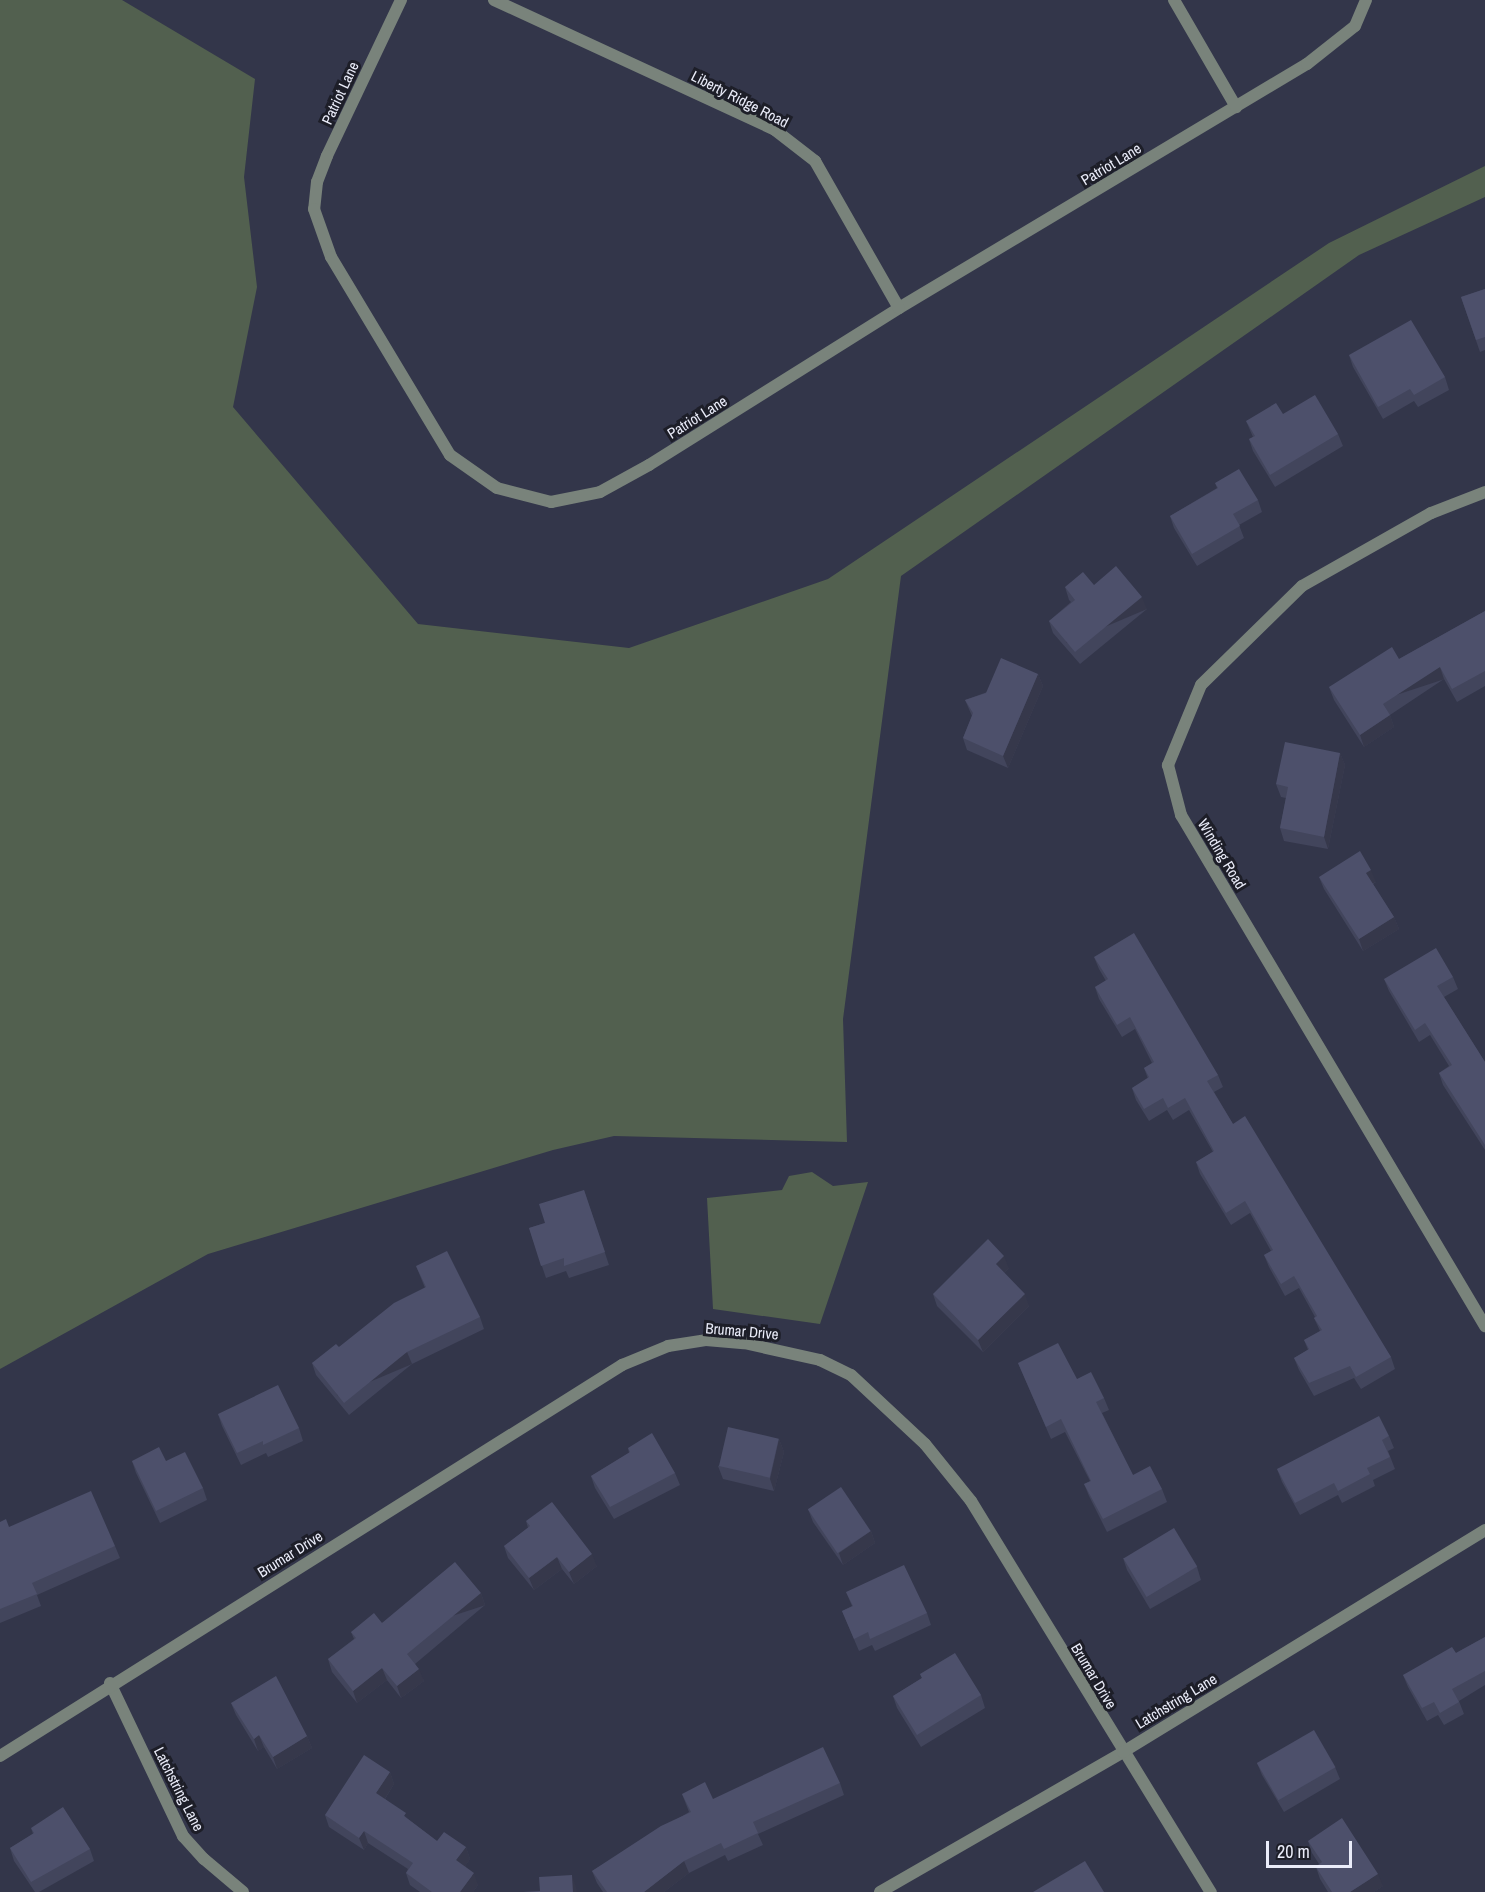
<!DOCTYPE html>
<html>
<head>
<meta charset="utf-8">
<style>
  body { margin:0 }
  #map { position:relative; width:1485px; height:1892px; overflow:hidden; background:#33364a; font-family:"Archivo Narrow",sans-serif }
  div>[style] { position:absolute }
  .green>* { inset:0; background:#52604f }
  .street>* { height:12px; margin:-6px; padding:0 6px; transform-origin:6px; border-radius:6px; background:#79837b }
  .wall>* { inset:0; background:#42455c }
  .shaded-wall>* { inset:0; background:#36384b; transform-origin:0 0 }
  .building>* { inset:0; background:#4d506b; transform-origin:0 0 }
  span { translate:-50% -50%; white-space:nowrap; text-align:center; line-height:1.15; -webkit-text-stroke:6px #1d1e28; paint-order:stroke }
  .street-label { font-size:15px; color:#eaecf9 }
  .scale { position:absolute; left:1266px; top:1841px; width:86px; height:27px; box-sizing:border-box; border:3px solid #eaecf9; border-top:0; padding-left:8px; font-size:18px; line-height:21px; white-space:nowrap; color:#eaecf9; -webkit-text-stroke:4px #1d1e28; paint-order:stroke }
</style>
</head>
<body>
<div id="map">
  <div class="green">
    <div style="clip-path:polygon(0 0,122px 0,255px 79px,244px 177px,257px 287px,233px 407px,418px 624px,629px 648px,828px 579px,1329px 243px,1485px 166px,1485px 197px,1359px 255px,901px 576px,843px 1019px,847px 1142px,614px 1136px,553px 1150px,208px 1254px,0 1369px)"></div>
    <div style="clip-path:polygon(812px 1172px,833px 1186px,868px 1182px,820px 1324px,713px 1309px,707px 1198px,782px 1190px,789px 1176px)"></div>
  </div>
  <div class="street">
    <div style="left:401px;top:0;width:173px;rotate:115.4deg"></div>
    <div style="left:327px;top:156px;width:28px;rotate:111deg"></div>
    <div style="left:317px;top:182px;width:27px;rotate:96deg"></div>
    <div style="left:314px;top:209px;width:51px;rotate:70.5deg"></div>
    <div style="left:331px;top:257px;width:231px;rotate:59deg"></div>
    <div style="left:450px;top:455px;width:57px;rotate:35.1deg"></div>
    <div style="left:497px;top:488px;width:56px;rotate:14.5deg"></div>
    <div style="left:551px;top:502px;width:50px;rotate:-11.5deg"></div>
    <div style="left:600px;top:492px;width:56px;rotate:-28.9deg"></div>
    <div style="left:649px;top:465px;width:295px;rotate:-32.1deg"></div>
    <div style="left:899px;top:308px;width:475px;rotate:-30.9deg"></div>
    <div style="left:1307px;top:64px;width:61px;rotate:-38.4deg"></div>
    <div style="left:1355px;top:26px;width:28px;rotate:-67deg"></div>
    <div style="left:494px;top:0;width:310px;rotate:24.8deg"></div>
    <div style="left:775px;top:130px;width:51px;rotate:37.8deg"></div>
    <div style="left:815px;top:161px;width:169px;rotate:60.3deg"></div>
    <div style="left:1174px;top:0;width:124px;rotate:59.9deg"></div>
    <div style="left:1485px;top:492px;width:58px;rotate:158.7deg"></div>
    <div style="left:1431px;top:513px;width:148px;rotate:150.5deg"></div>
    <div style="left:1302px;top:586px;width:141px;rotate:135.6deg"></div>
    <div style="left:1201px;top:685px;width:87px;rotate:112.4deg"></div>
    <div style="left:1168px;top:765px;width:52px;rotate:75.4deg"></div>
    <div style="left:1181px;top:815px;width:595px;rotate:59.25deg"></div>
    <div style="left:110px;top:1683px;width:170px;rotate:64.5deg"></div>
    <div style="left:183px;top:1836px;width:31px;rotate:48deg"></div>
    <div style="left:204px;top:1859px;width:51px;rotate:40.2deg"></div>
    <div style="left:0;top:1756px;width:735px;rotate:-32.15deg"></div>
    <div style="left:622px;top:1365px;width:50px;rotate:-22.4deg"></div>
    <div style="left:668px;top:1346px;width:38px;rotate:-9deg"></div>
    <div style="left:706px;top:1340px;width:38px;rotate:5deg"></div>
    <div style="left:744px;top:1343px;width:78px;rotate:12.6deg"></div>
    <div style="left:820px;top:1360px;width:34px;rotate:26deg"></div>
    <div style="left:851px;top:1375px;width:101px;rotate:43deg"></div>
    <div style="left:925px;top:1444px;width:73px;rotate:51.1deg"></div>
    <div style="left:971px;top:1501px;width:459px;rotate:58.5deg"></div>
    <div style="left:880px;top:1892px;width:280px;rotate:-29.9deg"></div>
    <div style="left:1123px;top:1752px;width:425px;rotate:-31.5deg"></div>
  </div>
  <div class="wall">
    <div style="clip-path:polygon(1485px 289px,1485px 350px,1480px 352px,1461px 297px)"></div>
    <div style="clip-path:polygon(1349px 355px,1445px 377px,1449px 390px,1418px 407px,1414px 401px,1383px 419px,1353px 367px)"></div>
    <div style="clip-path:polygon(1283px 414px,1338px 434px,1343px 446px,1275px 487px,1253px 451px,1249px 439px,1253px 437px,1246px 421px)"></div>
    <div style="clip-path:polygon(1215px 483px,1258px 500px,1262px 512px,1239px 525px,1244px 538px,1197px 566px,1174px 528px,1170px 516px,1217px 488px)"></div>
    <div style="clip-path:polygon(1094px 585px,1147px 609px,1080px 664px,1053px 633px,1049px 621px,1071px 602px,1069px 600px,1065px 587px)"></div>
    <div style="clip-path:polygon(1485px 611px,1485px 686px,1457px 702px,1444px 679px,1390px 715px,1394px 727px,1364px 747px,1334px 700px,1329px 687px,1399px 659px)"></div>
    <div style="clip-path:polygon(1038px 674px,1043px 686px,1008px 768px,967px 750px,963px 738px,972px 716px,965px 700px)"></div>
    <div style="clip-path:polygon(1340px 753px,1345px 765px,1328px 849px,1284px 841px,1280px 828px,1286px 798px,1281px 797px,1276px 784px)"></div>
    <div style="clip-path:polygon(1319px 877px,1376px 882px,1373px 884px,1394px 917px,1399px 929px,1363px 951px,1324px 889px)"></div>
    <div style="clip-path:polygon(1094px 957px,1218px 1075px,1223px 1087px,1214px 1092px,1233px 1124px,1391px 1357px,1395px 1369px,1361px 1389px,1354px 1378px,1314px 1396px,1299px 1370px,1294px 1358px,1308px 1350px,1304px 1340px,1320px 1331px,1314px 1318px,1315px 1317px,1299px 1288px,1285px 1296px,1269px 1267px,1264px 1255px,1271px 1251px,1250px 1213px,1231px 1225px,1200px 1174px,1196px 1162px,1213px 1152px,1189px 1110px,1173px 1120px,1167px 1110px,1149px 1121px,1136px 1100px,1132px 1088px,1148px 1079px,1144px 1068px,1152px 1063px,1135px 1029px,1122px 1037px,1099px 999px,1095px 987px,1106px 981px,1099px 969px)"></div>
    <div style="clip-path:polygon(1453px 977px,1458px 989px,1444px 997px,1485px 1062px,1485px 1150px,1443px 1085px,1439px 1073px,1449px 1066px,1430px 1035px,1419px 1042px,1389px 991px,1384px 979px)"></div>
    <div style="clip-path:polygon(584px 1190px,609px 1265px,569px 1278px,566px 1271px,546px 1278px,529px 1228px,545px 1223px)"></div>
    <div style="clip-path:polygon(416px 1266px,480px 1317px,484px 1329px,412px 1364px,349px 1415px,316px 1375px,312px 1363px,339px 1347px,425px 1288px)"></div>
    <div style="clip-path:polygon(1009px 1268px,1004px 1273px,1029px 1306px,983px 1352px,937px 1306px,933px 1294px)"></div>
    <div style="clip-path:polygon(1018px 1363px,1077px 1379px,1104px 1398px,1109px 1410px,1102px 1413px,1133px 1475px,1162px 1489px,1167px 1502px,1107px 1532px,1089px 1496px,1084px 1484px,1090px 1481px,1065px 1432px,1051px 1439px)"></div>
    <div style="clip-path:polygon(218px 1414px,299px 1428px,303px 1441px,268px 1457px,266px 1453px,241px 1465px,222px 1426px)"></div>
    <div style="clip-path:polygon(1389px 1436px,1394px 1448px,1388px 1451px,1395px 1469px,1373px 1480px,1375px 1486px,1342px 1503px,1338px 1495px,1300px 1515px,1282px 1482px,1277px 1469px)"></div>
    <div style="clip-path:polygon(779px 1439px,784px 1452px,774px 1491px,723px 1479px,718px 1466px)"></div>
    <div style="clip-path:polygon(628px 1448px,675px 1473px,680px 1485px,614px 1519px,595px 1488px,591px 1476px,629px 1453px)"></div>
    <div style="clip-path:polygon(132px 1461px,166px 1461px,203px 1488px,207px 1500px,160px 1523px,136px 1473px)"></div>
    <div style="clip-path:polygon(808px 1509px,871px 1531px,875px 1543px,843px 1565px,813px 1522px)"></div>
    <div style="clip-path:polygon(526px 1521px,597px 1566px,574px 1584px,562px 1569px,534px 1590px,508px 1558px,504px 1546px,528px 1528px)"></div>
    <div style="clip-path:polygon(0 1522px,9px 1527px,115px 1546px,120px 1558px,37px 1595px,41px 1606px,0 1623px)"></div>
    <div style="clip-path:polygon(1123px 1558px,1197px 1567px,1201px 1580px,1150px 1609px,1127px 1570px)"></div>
    <div style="clip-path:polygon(846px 1592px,927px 1613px,931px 1625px,875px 1651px,872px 1645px,859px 1651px,842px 1611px,852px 1606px)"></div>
    <div style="clip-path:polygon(481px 1593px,485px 1605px,415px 1664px,424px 1681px,401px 1698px,387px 1680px,357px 1703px,332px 1672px,328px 1659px,354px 1639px,351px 1632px)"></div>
    <div style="clip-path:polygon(1485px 1637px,1485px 1685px,1459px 1701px,1464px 1714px,1444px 1725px,1438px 1715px,1427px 1721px,1408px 1687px,1403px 1675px,1456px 1653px)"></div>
    <div style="clip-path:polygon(920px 1674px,981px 1695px,985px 1708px,921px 1747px,897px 1708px,893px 1696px,922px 1678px)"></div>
    <div style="clip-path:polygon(231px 1703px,307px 1736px,312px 1748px,277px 1769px,264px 1747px,258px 1751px,236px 1715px)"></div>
    <div style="clip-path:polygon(1257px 1763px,1335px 1767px,1340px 1779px,1284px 1812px,1262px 1775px)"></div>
    <div style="clip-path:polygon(390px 1772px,394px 1784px,385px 1799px,408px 1819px,437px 1841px,466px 1847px,470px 1859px,465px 1866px,478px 1885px,473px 1892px,420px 1892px,410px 1885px,406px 1873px,408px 1869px,368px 1843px,364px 1850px,329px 1827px,325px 1815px)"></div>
    <div style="clip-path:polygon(840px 1783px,844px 1795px,758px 1834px,763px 1845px,728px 1861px,725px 1855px,689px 1873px,664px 1892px,603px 1892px,597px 1883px,592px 1871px,689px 1812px,682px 1794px,713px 1799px)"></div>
    <div style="clip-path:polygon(31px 1828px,90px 1849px,94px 1861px,39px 1892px,35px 1892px,14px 1861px,10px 1848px,33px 1834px)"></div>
    <div style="clip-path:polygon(1308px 1841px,1383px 1886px,1374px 1892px,1328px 1892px,1320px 1879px,1316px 1867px,1319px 1864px,1312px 1853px)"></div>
  </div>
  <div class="shaded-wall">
    <div style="left:1142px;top:597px;width:13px;height:87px;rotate:67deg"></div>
    <div style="left:1440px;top:667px;width:13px;height:68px;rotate:72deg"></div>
    <div style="clip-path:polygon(1038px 674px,1043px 686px,1008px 768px,1003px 756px)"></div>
    <div style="clip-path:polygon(1390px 715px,1394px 727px,1364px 747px,1360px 735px)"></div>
    <div style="clip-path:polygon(1340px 753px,1345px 765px,1328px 849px,1324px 837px)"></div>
    <div style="left:1371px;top:870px;width:13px;height:6px;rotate:67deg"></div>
    <div style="clip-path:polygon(1394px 917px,1399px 929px,1363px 951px,1359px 939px)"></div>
    <div style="clip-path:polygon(1004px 1256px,1009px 1268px,1000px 1277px,996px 1264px)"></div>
    <div style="clip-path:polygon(1025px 1294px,1029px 1306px,983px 1352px,978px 1340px)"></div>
    <div style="left:407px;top:1352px;width:13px;height:81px;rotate:67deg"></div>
    <div style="clip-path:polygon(779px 1439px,784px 1452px,774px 1491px,770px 1479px)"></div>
    <div style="clip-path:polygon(871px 1531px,875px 1543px,843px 1565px,839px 1553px)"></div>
    <div style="clip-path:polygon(592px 1554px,597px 1566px,574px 1584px,569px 1572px)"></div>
    <div style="clip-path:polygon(557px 1557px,562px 1569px,534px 1590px,529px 1578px)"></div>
    <div style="left:481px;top:1593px;width:13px;height:96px;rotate:72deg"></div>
    <div style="clip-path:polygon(382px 1668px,387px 1680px,357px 1703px,353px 1691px)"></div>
    <div style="clip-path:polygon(419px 1669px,424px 1681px,401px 1698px,397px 1686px)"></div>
    <div style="clip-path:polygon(259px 1735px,264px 1747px,258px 1751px,254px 1739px)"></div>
    <div style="clip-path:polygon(307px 1736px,312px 1748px,277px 1769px,273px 1757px)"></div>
    <div style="clip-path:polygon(390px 1772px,394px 1784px,381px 1805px,376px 1793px)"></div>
    <div style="clip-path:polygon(364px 1831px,368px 1843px,364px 1850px,359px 1838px)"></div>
    <div style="clip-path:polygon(466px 1847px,470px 1859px,461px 1872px,456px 1860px)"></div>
    <div style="clip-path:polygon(684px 1861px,689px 1873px,664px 1892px,644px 1892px)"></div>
    <div style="clip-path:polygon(474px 1873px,478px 1885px,473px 1892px,460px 1892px)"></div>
    <div style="clip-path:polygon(1378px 1874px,1383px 1886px,1374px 1892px,1350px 1892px)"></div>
    <div style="clip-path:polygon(572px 1875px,576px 1887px,577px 1892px,573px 1892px)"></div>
  </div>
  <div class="building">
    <div style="clip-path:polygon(1485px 289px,1485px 337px,1476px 340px,1461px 297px)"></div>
    <div style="clip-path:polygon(1411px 320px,1445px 377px,1414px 395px,1410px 389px,1378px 407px,1349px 355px)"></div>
    <div style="clip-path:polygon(1315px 395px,1338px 434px,1270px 475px,1249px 439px,1255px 436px,1246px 421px,1276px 403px,1283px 414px)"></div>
    <div style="clip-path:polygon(1239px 469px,1258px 500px,1233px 514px,1240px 526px,1192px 554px,1170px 516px,1218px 488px,1215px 483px)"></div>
    <div style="clip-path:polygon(1116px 566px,1142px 597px,1075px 652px,1049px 621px,1075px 600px,1065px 587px,1083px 572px,1094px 585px)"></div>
    <div style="clip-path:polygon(1485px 611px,1485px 671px,1452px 689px,1440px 667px,1383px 704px,1390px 715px,1360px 735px,1329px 687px,1392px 647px,1399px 659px)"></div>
    <div style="clip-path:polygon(1001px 658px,1038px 674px,1003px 756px,963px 738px,973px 713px,965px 700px,986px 693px)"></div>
    <div style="clip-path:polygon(1285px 742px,1340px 753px,1324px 837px,1280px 828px,1288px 787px,1276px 784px)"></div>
    <div style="clip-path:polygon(1360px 851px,1371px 870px,1366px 873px,1394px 917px,1359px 939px,1319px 877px)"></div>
    <div style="clip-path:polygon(1134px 933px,1218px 1075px,1207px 1081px,1233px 1124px,1245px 1116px,1391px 1357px,1356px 1377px,1350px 1366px,1309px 1383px,1294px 1358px,1309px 1349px,1304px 1340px,1322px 1330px,1314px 1318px,1317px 1316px,1294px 1276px,1281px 1284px,1264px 1255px,1273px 1250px,1245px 1201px,1226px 1213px,1196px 1162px,1214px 1151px,1185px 1098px,1168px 1108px,1163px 1098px,1144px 1109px,1132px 1088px,1149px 1077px,1144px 1068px,1154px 1062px,1130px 1017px,1117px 1025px,1095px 987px,1108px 979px,1094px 957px)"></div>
    <div style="clip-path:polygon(1436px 948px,1453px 977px,1437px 986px,1485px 1062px,1485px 1145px,1439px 1073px,1452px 1065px,1425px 1023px,1415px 1030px,1384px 979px)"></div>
    <div style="clip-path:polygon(584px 1190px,605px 1252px,564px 1266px,564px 1258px,541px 1266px,529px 1228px,545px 1223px,539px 1204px)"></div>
    <div style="clip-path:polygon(988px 1239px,1004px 1256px,996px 1264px,1025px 1294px,978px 1340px,933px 1294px)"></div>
    <div style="clip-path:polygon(447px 1251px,480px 1317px,407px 1352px,344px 1403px,312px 1363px,336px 1344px,339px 1347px,394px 1303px,426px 1287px,416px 1266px)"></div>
    <div style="clip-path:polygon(1058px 1343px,1077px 1379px,1091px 1372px,1104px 1398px,1096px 1402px,1133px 1475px,1150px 1466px,1162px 1489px,1103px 1519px,1084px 1484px,1091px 1481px,1061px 1419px,1046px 1427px,1018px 1363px)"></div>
    <div style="clip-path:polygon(278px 1385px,299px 1428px,263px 1445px,263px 1441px,237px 1453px,218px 1414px)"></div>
    <div style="clip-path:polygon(1379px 1416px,1389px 1436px,1382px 1440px,1390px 1457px,1367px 1468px,1370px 1474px,1338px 1491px,1334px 1483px,1295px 1503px,1277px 1469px)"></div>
    <div style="left:728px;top:1427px;width:52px;height:40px;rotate:13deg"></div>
    <div style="clip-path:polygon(652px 1433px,675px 1473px,610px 1507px,591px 1476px,630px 1452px,628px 1448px)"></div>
    <div style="clip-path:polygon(159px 1447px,166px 1461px,185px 1452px,203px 1488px,156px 1511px,132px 1461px)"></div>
    <div style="left:841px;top:1487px;width:53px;height:40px;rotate:56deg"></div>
    <div style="clip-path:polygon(91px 1491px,115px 1546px,32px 1583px,37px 1594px,0 1609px,0 1522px,6px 1519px,9px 1527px)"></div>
    <div style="clip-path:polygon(552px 1502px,592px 1554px,569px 1572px,557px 1557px,529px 1578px,504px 1546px,530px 1526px,526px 1521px)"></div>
    <div style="left:1174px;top:1528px;width:45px;height:59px;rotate:59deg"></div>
    <div style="clip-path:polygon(455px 1562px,481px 1593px,407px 1654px,419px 1669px,397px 1686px,382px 1668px,353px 1691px,328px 1659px,356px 1638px,351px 1632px,374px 1613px,382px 1623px)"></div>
    <div style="clip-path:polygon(904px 1565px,927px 1613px,870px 1639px,868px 1632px,854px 1639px,842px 1611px,853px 1606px,846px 1592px)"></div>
    <div style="clip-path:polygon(1485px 1637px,1485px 1671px,1452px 1689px,1459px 1702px,1440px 1713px,1434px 1702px,1422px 1708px,1403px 1675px,1452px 1647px,1456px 1653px)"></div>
    <div style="clip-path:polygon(955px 1653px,981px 1695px,917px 1735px,893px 1696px,922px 1678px,920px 1674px)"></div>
    <div style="clip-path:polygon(276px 1676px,307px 1736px,273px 1757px,259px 1735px,254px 1739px,231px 1703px)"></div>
    <div style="left:1314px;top:1730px;width:43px;height:66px;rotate:60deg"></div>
    <div style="clip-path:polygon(823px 1747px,840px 1783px,753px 1822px,758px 1833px,724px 1849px,721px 1843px,684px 1861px,644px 1892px,607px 1892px,592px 1871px,661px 1826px,691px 1812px,682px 1794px,705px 1782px,713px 1799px)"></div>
    <div style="clip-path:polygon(364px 1755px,390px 1772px,376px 1793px,406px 1813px,404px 1816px,437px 1841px,444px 1832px,466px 1847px,456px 1860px,474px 1873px,460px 1892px,432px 1892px,406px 1873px,413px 1863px,364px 1831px,359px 1838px,325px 1815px)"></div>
    <div style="clip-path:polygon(63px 1807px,90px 1849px,31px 1882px,10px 1848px,34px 1833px,31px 1828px)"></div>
    <div style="clip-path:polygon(1342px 1818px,1378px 1874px,1350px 1892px,1332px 1892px,1316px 1867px,1322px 1862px,1308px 1841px)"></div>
    <div style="clip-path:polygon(1085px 1861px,1104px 1892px,1033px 1892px)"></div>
    <div style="clip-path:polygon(572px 1875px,573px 1892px,523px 1892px,540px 1891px,539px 1877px)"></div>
  </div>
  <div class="street-label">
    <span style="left:340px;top:93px;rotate:-65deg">Patriot Lane</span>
    <span style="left:740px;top:99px;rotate:27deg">Liberty Ridge Road</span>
    <span style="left:1111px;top:164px;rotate:-31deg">Patriot Lane</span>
    <span style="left:697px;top:417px;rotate:-32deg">Patriot Lane</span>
    <span style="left:1222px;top:854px;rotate:59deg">Winding Road</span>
    <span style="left:742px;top:1331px;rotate:5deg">Brumar Drive</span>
    <span style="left:290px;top:1554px;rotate:-32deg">Brumar Drive</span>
    <span style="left:1094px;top:1676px;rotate:59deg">Brumar Drive</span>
    <span style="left:1176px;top:1701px;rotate:-31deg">Latchstring Lane</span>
    <span style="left:179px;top:1789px;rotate:63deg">Latchstring Lane</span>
  </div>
  <div class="scale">20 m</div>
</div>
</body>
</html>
